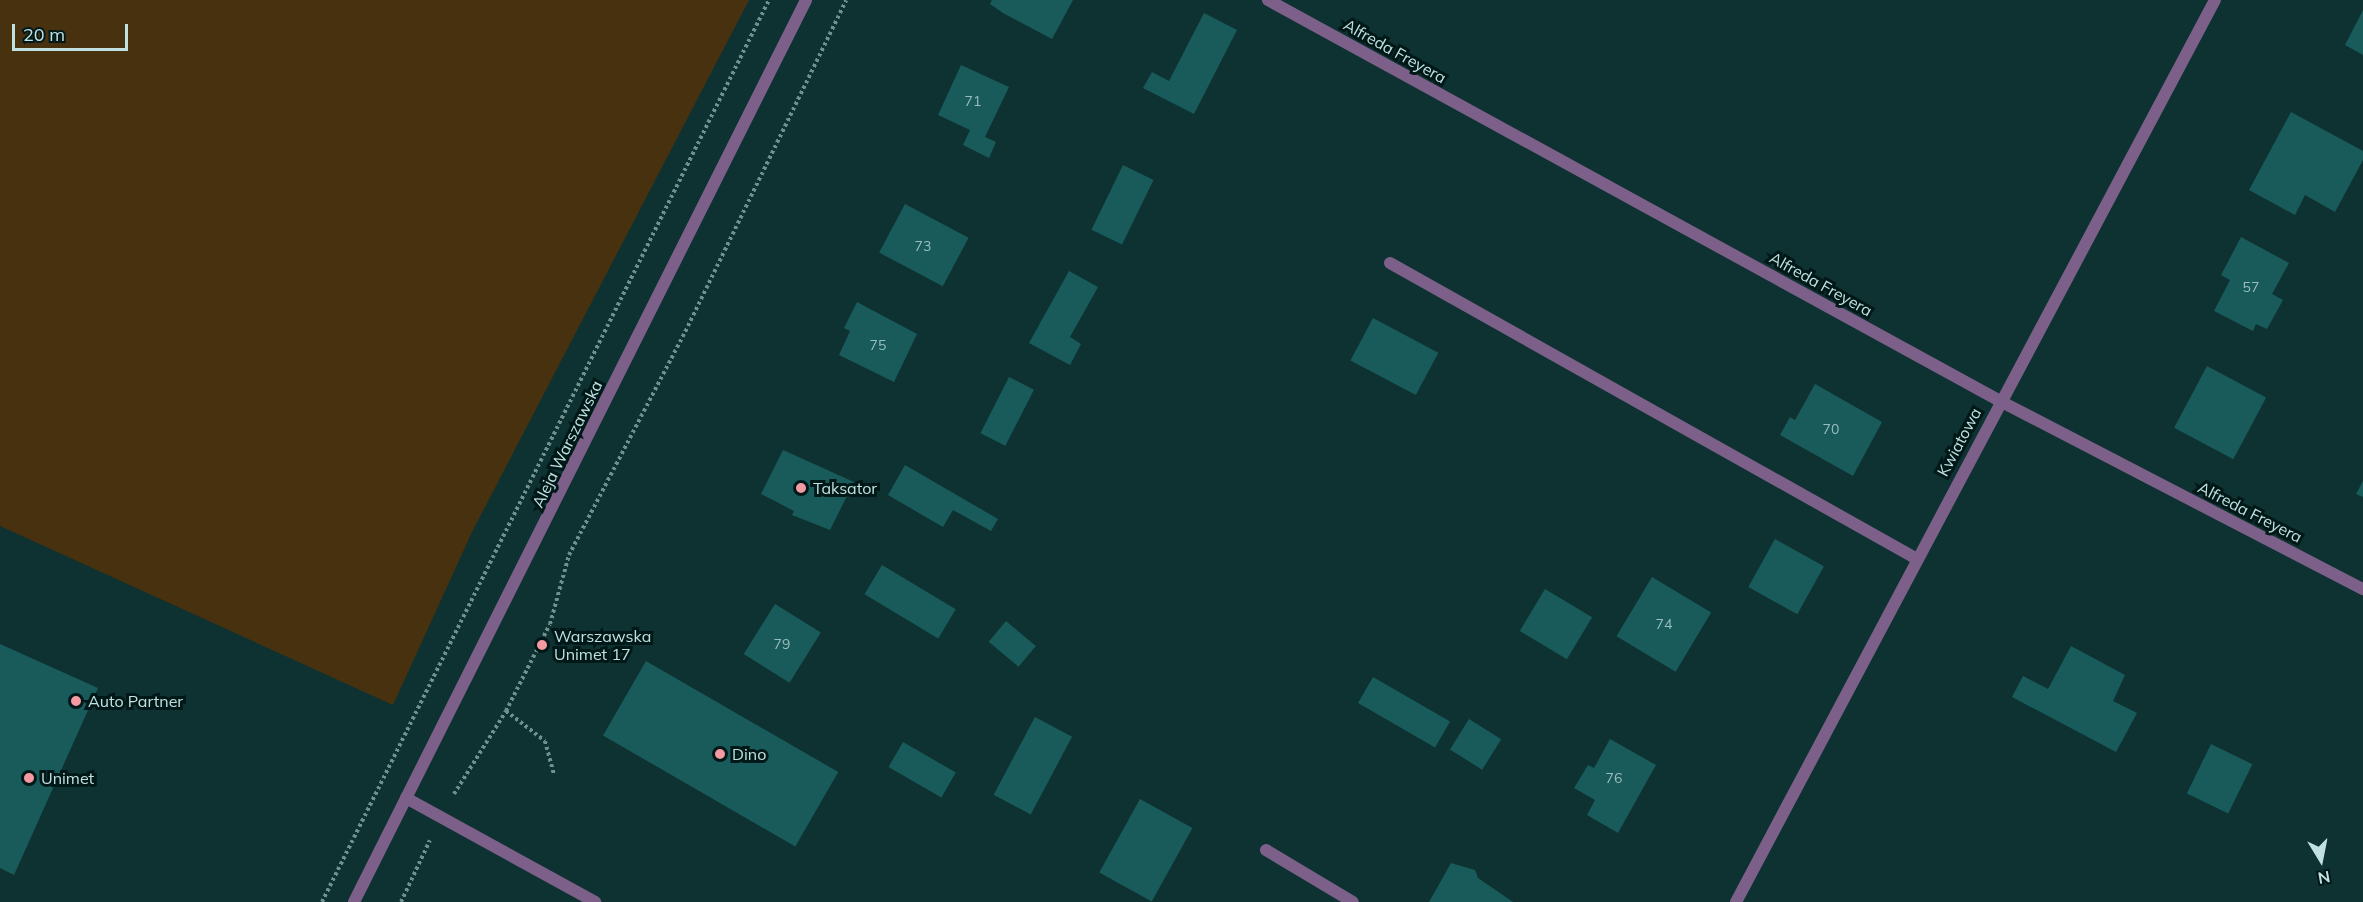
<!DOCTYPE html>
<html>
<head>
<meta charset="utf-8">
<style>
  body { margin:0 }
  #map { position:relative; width:2363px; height:902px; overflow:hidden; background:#0e3231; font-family:Mulish,sans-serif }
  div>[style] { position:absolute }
  .green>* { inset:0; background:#48310e }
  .building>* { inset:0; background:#195a5a; transform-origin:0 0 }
  .path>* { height:4px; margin-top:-2px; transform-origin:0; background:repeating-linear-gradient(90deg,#6e908f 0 3px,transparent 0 6px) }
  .service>* { height:12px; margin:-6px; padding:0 6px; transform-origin:6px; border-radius:6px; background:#7d608a }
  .minor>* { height:12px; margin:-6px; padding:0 6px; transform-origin:6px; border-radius:6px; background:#7d608a }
  .tertiary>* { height:12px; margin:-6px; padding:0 6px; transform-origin:6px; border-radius:6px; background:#7d608a }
  .dots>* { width:16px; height:16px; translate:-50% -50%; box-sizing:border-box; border:3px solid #001818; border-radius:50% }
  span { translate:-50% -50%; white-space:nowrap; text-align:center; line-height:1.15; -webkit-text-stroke:6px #001818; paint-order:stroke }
  .number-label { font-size:14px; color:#97bfbe }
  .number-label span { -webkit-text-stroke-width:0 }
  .street-label { font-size:16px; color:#c1e1e0 }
  .poi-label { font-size:16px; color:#c1e1e0 }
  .left { translate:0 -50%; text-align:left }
  .north { position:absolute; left:2291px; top:830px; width:60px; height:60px; -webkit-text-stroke:4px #001818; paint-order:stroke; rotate:170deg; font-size:16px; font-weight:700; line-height:24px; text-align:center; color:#c1e1e0 }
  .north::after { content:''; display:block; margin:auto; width:21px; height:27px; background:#c1e1e0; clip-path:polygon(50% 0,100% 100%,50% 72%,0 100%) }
  .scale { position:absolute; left:12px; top:24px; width:116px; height:27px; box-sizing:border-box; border:3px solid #c1e1e0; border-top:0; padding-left:8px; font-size:18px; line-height:21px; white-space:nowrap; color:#c1e1e0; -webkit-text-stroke:4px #001818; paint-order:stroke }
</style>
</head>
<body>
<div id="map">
  <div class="green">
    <div style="clip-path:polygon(0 0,749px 0,473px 530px,393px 705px,0 526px)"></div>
  </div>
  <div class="building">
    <div style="clip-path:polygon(992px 0,1073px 0,1052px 39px,1003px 13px,990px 4px)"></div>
    <div style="clip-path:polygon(2363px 10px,2363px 55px,2345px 45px)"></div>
    <div style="clip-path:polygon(1204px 13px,1237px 30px,1194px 114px,1143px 88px,1152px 72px,1169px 81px)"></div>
    <div style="clip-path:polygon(961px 65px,1009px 87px,985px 137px,996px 142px,989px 158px,963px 145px,970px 130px,938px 115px)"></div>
    <div style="clip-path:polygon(2291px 112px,2363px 151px,2363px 160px,2335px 212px,2305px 195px,2295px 215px,2249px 190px)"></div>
    <div style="left:1123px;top:165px;width:34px;height:72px;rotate:26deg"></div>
    <div style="left:905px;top:204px;width:72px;height:55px;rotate:28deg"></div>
    <div style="clip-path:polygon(2241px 237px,2289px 263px,2272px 294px,2283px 300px,2267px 329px,2256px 324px,2253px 331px,2214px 311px,2230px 280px,2221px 275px)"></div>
    <div style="clip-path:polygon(1069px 271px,1098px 287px,1070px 337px,1081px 344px,1070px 365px,1029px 343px)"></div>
    <div style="clip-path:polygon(857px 302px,917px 334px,894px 382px,839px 355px,850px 331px,844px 328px)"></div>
    <div style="left:1373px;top:318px;width:74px;height:48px;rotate:28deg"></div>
    <div style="left:2207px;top:366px;width:67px;height:70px;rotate:28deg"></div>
    <div style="left:1009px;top:377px;width:28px;height:63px;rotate:27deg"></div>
    <div style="clip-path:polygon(1815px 384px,1882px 422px,1853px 476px,1780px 435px,1790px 417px,1795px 420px)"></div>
    <div style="clip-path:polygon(783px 450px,854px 482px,830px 530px,792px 515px,794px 511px,761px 494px)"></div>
    <div style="clip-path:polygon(905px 465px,998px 519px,991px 531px,953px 510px,943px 527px,888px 495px)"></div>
    <div style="clip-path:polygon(2363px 481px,2363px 497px,2356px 494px)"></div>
    <div style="left:1775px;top:539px;width:56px;height:55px;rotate:29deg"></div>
    <div style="left:882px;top:565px;width:86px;height:34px;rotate:31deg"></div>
    <div style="left:1652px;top:577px;width:69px;height:69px;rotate:31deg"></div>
    <div style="left:1545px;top:589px;width:55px;height:49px;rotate:31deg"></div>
    <div style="left:775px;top:604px;width:54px;height:59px;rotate:32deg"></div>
    <div style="left:1006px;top:621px;width:39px;height:27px;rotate:40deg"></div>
    <div style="clip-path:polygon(0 644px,98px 688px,14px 875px,0 868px)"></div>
    <div style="clip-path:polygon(2071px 646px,2125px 675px,2113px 701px,2137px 713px,2116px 752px,2012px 697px,2023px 676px,2048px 689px)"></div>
    <div style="left:646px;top:661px;width:222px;height:86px;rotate:30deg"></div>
    <div style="left:1373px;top:677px;width:89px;height:30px;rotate:30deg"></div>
    <div style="left:1035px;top:717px;width:42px;height:88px;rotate:28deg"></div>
    <div style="left:1469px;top:719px;width:38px;height:36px;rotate:32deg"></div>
    <div style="clip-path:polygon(1610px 739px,1656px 765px,1618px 833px,1587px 815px,1595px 800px,1574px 788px,1588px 765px,1594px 768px)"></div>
    <div style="left:903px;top:742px;width:61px;height:29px;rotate:30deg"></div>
    <div style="left:2211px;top:744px;width:46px;height:55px;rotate:26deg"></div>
    <div style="left:1140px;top:799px;width:60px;height:84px;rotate:29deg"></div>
    <div style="clip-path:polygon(1451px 863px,1475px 870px,1478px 878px,1513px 902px,1429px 902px)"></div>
  </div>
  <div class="path">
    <div style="left:506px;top:711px;width:49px;rotate:37.6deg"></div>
    <div style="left:545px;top:741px;width:35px;rotate:75deg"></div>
    <div style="left:454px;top:794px;width:98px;rotate:-57.9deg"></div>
    <div style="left:506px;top:711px;width:97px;rotate:-63.2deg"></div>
    <div style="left:550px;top:624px;width:72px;rotate:-74.6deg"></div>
    <div style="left:569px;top:555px;width:258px;rotate:-62.5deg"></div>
    <div style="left:688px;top:326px;width:362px;rotate:-64.1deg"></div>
    <div style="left:322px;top:902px;width:1007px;rotate:-63.64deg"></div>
    <div style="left:401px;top:902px;width:68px;rotate:-64.9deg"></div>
  </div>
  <div class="service">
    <div style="left:1390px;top:263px;width:604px;rotate:29.32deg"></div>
    <div style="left:406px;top:798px;width:216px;rotate:28.8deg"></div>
    <div style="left:1266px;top:850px;width:101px;rotate:30.9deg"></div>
  </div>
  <div class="minor">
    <div style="left:1268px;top:0;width:835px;rotate:28.71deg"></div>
    <div style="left:2000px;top:401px;width:409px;rotate:27.4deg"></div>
    <div style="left:1736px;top:902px;width:1021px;rotate:-62.03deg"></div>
  </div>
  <div class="tertiary">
    <div style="left:354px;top:902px;width:1009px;rotate:-63.38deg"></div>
  </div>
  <div class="dots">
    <div style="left:801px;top:488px;background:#f49aa2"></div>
    <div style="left:542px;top:645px;background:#f49aa2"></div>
    <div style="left:76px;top:701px;background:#f49aa2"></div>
    <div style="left:720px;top:754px;background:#f49aa2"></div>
    <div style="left:29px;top:778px;background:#f49aa2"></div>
  </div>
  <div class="number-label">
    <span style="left:973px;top:101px">71</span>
    <span style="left:923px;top:246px">73</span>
    <span style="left:2251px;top:287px">57</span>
    <span style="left:878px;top:345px">75</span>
    <span style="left:1831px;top:429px">70</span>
    <span style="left:1664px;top:624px">74</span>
    <span style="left:782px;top:644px">79</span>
    <span style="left:1614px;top:778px">76</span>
  </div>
  <div class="street-label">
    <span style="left:1395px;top:51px;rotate:29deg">Alfreda Freyera</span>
    <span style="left:1821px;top:284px;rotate:29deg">Alfreda Freyera</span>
    <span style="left:1959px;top:442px;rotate:-62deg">Kwiatowa</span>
    <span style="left:567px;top:444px;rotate:-64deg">Aleja Warszawska</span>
    <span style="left:2250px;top:512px;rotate:27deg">Alfreda Freyera</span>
  </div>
  <div class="poi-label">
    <span class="left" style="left:813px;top:488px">Taksator</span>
    <span class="left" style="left:554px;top:645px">Warszawska<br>Unimet 17</span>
    <span class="left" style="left:88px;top:701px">Auto Partner</span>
    <span class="left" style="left:732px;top:754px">Dino</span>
    <span class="left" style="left:41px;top:778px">Unimet</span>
  </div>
  <div class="north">N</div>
  <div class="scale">20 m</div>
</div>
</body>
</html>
